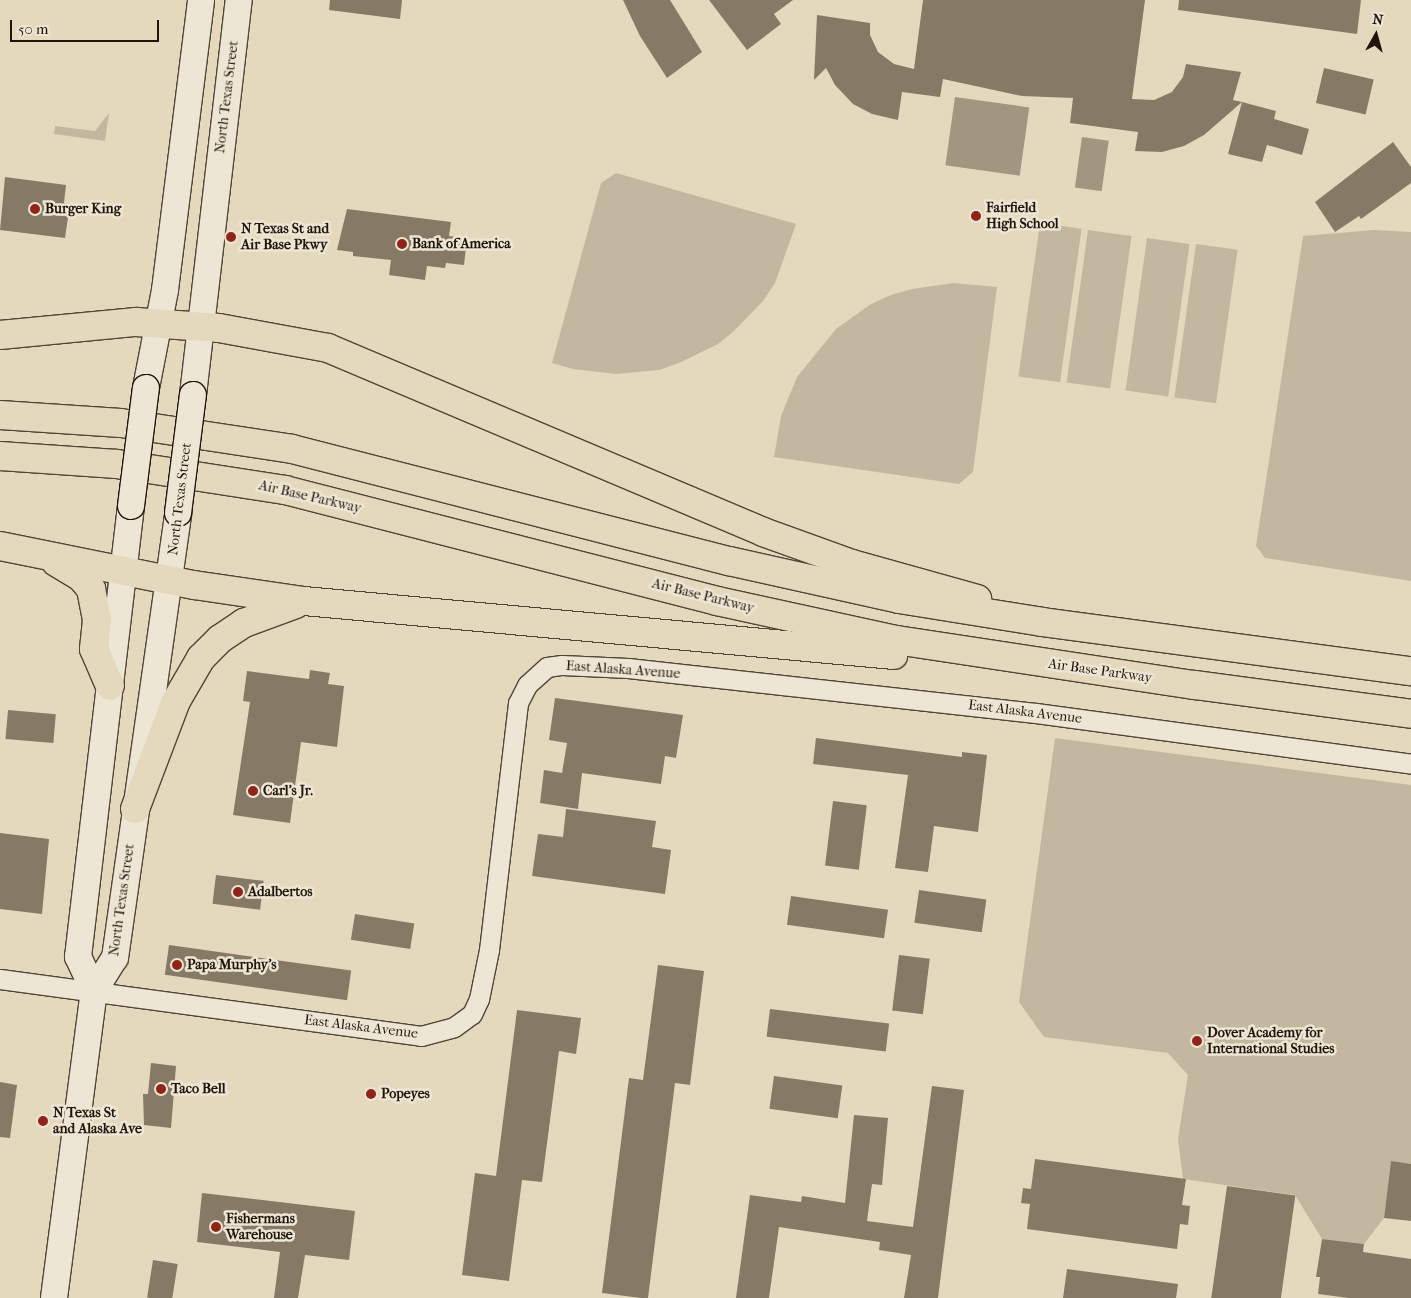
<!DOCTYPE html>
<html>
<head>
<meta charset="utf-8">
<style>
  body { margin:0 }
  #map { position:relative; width:1411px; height:1298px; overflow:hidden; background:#e5d9bd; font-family:"IM FELL French Canon",serif }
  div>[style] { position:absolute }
  .green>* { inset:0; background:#c3b89f; transform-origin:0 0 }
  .water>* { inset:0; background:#a29680; transform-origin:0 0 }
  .building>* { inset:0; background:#867a67; transform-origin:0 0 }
  .roads { filter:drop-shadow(1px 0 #504537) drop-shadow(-1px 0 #504537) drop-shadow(0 1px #504537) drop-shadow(0 -1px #504537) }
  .minor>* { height:19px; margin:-9.5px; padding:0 9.5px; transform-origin:9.5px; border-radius:9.5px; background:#eee6d4 }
  .secondary>* { height:26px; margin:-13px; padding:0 13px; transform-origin:13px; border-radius:13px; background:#eee6d4 }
  .primary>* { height:28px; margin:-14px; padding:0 14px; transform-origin:14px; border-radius:14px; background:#e5d9bd }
  .bridges { filter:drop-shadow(1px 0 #1f140a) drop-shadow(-1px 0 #1f140a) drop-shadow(0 1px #1f140a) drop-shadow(0 -1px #1f140a) }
  .secondary-bridge>* { height:26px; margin:-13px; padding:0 13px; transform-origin:13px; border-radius:13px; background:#eee6d4 }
  .dots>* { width:14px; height:14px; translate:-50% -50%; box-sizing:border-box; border:2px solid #eee6d4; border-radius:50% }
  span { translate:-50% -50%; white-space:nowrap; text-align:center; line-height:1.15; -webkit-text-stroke:5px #eee6d4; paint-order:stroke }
  .street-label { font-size:14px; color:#1f140a }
  .poi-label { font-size:14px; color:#1f140a; font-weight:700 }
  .left { translate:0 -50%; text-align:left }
  .north { position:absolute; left:1351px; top:10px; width:50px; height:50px; -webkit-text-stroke:4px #eee6d4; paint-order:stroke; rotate:7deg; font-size:14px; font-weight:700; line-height:20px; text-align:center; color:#1f140a }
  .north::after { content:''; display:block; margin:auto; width:18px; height:22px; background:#1f140a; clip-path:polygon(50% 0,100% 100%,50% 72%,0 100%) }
  .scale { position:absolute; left:10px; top:20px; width:149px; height:22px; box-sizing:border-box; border:2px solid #1f140a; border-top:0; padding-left:6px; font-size:15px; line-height:18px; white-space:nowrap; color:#1f140a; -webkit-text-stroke:4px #eee6d4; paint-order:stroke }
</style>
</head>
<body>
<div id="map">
  <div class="green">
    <div style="clip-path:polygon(109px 113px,105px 141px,54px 134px,55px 126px,95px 131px)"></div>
    <div style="clip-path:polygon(616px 173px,796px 224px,775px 283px,763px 301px,734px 331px,718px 344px,679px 363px,659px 370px,616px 374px,573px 369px,552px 363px,601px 183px)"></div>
    <div style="left:1040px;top:223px;width:42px;height:155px;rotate:8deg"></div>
    <div style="left:1088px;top:230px;width:44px;height:154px;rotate:8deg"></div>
    <div style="clip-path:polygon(1374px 230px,1411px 232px,1411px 581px,1265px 558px,1256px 546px,1303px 236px)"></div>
    <div style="left:1147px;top:238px;width:43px;height:154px;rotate:8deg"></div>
    <div style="left:1196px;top:244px;width:42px;height:155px;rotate:8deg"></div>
    <div style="clip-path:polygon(954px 283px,997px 287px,973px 472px,959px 484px,774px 457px,781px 416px,797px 377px,836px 329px,871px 304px,891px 295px,912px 289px)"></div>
    <div style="clip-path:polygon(1055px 738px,1411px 785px,1411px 1164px,1391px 1162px,1384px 1218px,1364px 1244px,1322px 1239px,1295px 1195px,1183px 1179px,1178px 1139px,1188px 1075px,1168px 1053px,1044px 1037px,1019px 1002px)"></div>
  </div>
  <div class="water">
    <div style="left:955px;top:97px;width:75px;height:69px;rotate:8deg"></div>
    <div style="left:1082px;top:137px;width:27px;height:51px;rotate:8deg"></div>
  </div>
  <div class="building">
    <div style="clip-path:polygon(330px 0,402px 0,400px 19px,329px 10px)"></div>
    <div style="clip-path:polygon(623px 0,670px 0,702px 52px,667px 78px,640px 36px)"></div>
    <div style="clip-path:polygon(709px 0,793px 0,774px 14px,781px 24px,747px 50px)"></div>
    <div style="clip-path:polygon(923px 0,1145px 0,1132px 99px,1154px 100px,1172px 92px,1183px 77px,1186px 64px,1241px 72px,1233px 100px,1242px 102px,1204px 135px,1184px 146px,1162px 152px,1135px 151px,1138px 132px,1070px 123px,1073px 98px,1022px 96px,943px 79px,940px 97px,902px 92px,898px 120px,872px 114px,853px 104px,835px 85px,826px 68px,814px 80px,817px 15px,870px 23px,870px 35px,878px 52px,894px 64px,914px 69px)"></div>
    <div style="clip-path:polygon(1179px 0,1361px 0,1357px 34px,1178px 10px)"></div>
    <div style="left:1324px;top:68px;width:51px;height:36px;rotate:13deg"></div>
    <div style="clip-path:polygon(1242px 102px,1276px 111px,1274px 119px,1309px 129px,1302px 155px,1267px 145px,1262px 162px,1228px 154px)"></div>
    <div style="clip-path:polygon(1393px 142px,1411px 167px,1411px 183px,1361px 219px,1359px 216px,1335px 232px,1315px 202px)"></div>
    <div style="clip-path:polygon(5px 177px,66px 185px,64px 203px,70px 204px,65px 238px,0 230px)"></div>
    <div style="clip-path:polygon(347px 209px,451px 222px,449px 236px,467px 238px,464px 265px,446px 263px,445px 268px,427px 266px,425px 280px,389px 275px,391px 260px,353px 256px,353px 252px,337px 250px)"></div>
    <div style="clip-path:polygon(310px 670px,330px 673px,328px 684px,344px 686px,337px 747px,301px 742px,290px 823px,233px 815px,250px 702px,243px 701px,247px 671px,309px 679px)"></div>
    <div style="clip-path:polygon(555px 698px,683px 715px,676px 758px,665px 756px,661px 784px,582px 773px,578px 809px,540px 803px,544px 770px,562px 773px,567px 743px,549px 740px)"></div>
    <div style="left:8px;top:710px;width:48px;height:29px;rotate:5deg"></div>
    <div style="clip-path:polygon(816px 738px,962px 757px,962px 752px,987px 755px,978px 832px,934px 826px,928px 872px,895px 868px,908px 775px,813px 764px)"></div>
    <div style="left:833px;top:801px;width:34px;height:65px;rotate:7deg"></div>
    <div style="clip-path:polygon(566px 809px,656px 821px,652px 847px,671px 850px,665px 894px,532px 876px,538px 834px,563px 837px)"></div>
    <div style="clip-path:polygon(0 833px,49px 839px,42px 914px,0 909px)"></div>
    <div style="left:216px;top:875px;width:48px;height:29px;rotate:7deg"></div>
    <div style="left:919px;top:890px;width:68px;height:33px;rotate:8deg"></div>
    <div style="left:791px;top:896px;width:98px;height:29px;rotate:8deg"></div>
    <div style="left:355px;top:914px;width:60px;height:26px;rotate:9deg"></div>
    <div style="left:169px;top:945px;width:184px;height:30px;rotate:8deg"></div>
    <div style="left:899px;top:955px;width:31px;height:56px;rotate:7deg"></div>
    <div style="clip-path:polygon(658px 965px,704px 971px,690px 1085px,675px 1083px,648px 1298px,641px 1298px,602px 1293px,629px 1078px,643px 1080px)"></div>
    <div style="left:770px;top:1009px;width:120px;height:28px;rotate:7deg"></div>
    <div style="clip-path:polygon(517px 1010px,581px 1018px,576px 1054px,559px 1051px,542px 1182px,522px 1180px,509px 1281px,462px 1275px,475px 1173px,496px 1176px)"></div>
    <div style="clip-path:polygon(151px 1063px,176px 1066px,171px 1128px,144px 1125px,143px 1094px,148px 1094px)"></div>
    <div style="left:774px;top:1076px;width:69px;height:33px;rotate:8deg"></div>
    <div style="clip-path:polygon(0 1082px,17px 1085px,10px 1138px,0 1137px)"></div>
    <div style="clip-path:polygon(932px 1086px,964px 1090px,938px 1298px,904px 1298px,911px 1255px,879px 1250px,880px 1242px,779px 1227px,769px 1298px,736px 1298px,750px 1195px,801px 1202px,802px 1196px,845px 1203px,854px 1115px,888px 1118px,882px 1185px,872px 1184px,867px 1221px,913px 1227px)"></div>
    <div style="clip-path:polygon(1035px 1159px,1186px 1179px,1182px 1205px,1190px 1206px,1188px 1225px,1180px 1224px,1177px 1249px,1027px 1229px,1030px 1204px,1021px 1203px,1023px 1188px,1031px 1189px)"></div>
    <div style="clip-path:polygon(1391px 1161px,1411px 1164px,1411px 1221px,1384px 1218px)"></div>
    <div style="left:1227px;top:1186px;width:69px;height:113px;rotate:8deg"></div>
    <div style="clip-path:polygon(202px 1193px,355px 1211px,349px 1260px,305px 1255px,298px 1298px,274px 1298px,280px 1252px,197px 1242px)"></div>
    <div style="clip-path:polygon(1322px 1239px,1364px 1244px,1363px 1252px,1411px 1259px,1411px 1298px,1349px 1298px,1318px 1294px,1320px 1277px,1316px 1277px)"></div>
    <div style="left:153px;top:1260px;width:25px;height:38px;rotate:9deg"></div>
    <div style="clip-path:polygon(1067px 1269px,1178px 1284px,1176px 1298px,1063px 1298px)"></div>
  </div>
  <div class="roads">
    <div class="minor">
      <div style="left:0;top:979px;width:425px;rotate:7.7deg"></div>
      <div style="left:421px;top:1036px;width:34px;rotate:-15deg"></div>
      <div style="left:454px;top:1027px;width:22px;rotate:-36deg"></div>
      <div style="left:472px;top:1014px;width:17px;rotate:-65deg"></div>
      <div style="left:479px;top:999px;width:50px;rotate:-78.5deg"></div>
      <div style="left:489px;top:950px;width:249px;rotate:-83.3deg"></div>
      <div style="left:518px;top:703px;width:20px;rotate:-63deg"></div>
      <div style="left:527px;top:685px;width:27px;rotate:-42deg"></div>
      <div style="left:547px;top:667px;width:15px;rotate:-8deg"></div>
      <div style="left:562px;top:665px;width:66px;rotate:2.6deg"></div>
      <div style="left:628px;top:668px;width:410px;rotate:6.3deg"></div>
      <div style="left:1036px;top:713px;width:378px;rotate:7.7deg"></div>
    </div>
    <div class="secondary">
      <div style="left:146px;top:388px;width:100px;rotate:-79deg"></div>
      <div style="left:165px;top:290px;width:292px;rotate:-82.9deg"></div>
      <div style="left:193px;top:395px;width:398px;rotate:-83.4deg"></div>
      <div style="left:94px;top:991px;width:38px;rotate:-115deg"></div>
      <div style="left:78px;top:957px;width:454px;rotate:-83.3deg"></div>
      <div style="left:54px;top:1298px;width:310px;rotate:-82.6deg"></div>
      <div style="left:94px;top:991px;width:39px;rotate:-58deg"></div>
      <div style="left:115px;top:958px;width:449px;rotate:-81.9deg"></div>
    </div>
    <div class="primary">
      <div style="left:0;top:335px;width:137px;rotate:-5.5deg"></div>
      <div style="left:136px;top:322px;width:83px;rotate:4.1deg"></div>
      <div style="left:219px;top:328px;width:111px;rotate:10.4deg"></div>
      <div style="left:328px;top:348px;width:472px;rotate:22.9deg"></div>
      <div style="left:763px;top:532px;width:95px;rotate:19.8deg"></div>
      <div style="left:852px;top:564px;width:130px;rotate:15.6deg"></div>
      <div style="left:0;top:415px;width:121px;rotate:3.8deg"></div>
      <div style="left:121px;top:423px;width:173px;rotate:8.6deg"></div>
      <div style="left:292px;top:449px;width:451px;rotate:14.4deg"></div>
      <div style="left:729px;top:561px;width:174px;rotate:12.6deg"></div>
      <div style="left:899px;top:599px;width:145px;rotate:9.1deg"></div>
      <div style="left:1042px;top:622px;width:372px;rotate:7.6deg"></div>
      <div style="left:0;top:456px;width:117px;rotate:3.9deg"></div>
      <div style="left:117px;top:464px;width:170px;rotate:8.8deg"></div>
      <div style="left:285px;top:490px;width:446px;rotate:14.4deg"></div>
      <div style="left:717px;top:601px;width:183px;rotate:12.3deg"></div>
      <div style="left:896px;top:640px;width:302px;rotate:8.6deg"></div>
      <div style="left:1195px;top:685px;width:218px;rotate:7.6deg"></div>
      <div style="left:0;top:546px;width:198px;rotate:11.4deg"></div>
      <div style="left:194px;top:585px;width:111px;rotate:8.3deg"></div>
      <div style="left:304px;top:601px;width:592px;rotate:5.23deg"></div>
      <div style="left:56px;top:562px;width:29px;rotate:31deg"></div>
      <div style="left:81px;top:577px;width:16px;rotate:50deg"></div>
      <div style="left:91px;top:589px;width:32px;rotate:79deg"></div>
      <div style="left:97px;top:620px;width:29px;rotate:96deg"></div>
      <div style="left:94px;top:649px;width:40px;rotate:66.6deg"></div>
      <div style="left:135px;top:809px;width:116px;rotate:-69.2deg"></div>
      <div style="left:176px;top:701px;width:50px;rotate:-59.8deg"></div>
      <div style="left:201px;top:658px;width:27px;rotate:-45deg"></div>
      <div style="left:220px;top:639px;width:29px;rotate:-34deg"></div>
      <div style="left:244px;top:623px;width:55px;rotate:-20.1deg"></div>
    </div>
  </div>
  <div class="bridges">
    <div class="secondary-bridge">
      <div style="left:131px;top:506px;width:119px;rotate:-82.8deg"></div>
      <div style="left:178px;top:513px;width:119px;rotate:-82.8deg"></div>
    </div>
  </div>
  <div class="dots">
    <div style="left:35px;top:209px;background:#8f2418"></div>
    <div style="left:976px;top:216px;background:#8f2418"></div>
    <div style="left:231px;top:237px;background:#8f2418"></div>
    <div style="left:402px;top:244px;background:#8f2418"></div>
    <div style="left:253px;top:791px;background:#8f2418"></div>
    <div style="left:238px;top:892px;background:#8f2418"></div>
    <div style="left:177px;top:965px;background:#8f2418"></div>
    <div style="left:1197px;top:1041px;background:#8f2418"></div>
    <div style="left:161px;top:1089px;background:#8f2418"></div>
    <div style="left:371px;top:1094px;background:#8f2418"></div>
    <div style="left:43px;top:1121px;background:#8f2418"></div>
    <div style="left:216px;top:1227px;background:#8f2418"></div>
  </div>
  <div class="street-label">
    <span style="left:227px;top:97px;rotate:-83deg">North Texas Street</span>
    <span style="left:310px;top:497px;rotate:13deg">Air Base Parkway</span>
    <span style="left:180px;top:499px;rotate:-83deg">North Texas Street</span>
    <span style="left:703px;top:596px;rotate:14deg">Air Base Parkway</span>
    <span style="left:623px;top:670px;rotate:4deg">East Alaska Avenue</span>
    <span style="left:1100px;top:671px;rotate:8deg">Air Base Parkway</span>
    <span style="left:1025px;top:712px;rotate:7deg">East Alaska Avenue</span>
    <span style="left:122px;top:900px;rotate:-82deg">North Texas Street</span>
    <span style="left:361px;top:1027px;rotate:7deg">East Alaska Avenue</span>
  </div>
  <div class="poi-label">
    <span class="left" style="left:986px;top:216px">Fairfield<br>High School</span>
    <span class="left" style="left:45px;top:209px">Burger King</span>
    <span class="left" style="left:241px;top:237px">N Texas St and<br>Air Base Pkwy</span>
    <span class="left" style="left:412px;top:244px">Bank of America</span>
    <span class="left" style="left:263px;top:791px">Carl's Jr.</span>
    <span class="left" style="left:248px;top:892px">Adalbertos</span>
    <span class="left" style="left:187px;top:965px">Papa Murphy's</span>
    <span class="left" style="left:1207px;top:1041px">Dover Academy for<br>International Studies</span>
    <span class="left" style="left:171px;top:1089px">Taco Bell</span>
    <span class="left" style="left:381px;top:1094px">Popeyes</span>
    <span class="left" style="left:53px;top:1121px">N Texas St<br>and Alaska Ave</span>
    <span class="left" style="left:226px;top:1227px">Fishermans<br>Warehouse</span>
  </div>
  <div class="north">N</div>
  <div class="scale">50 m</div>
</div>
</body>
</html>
